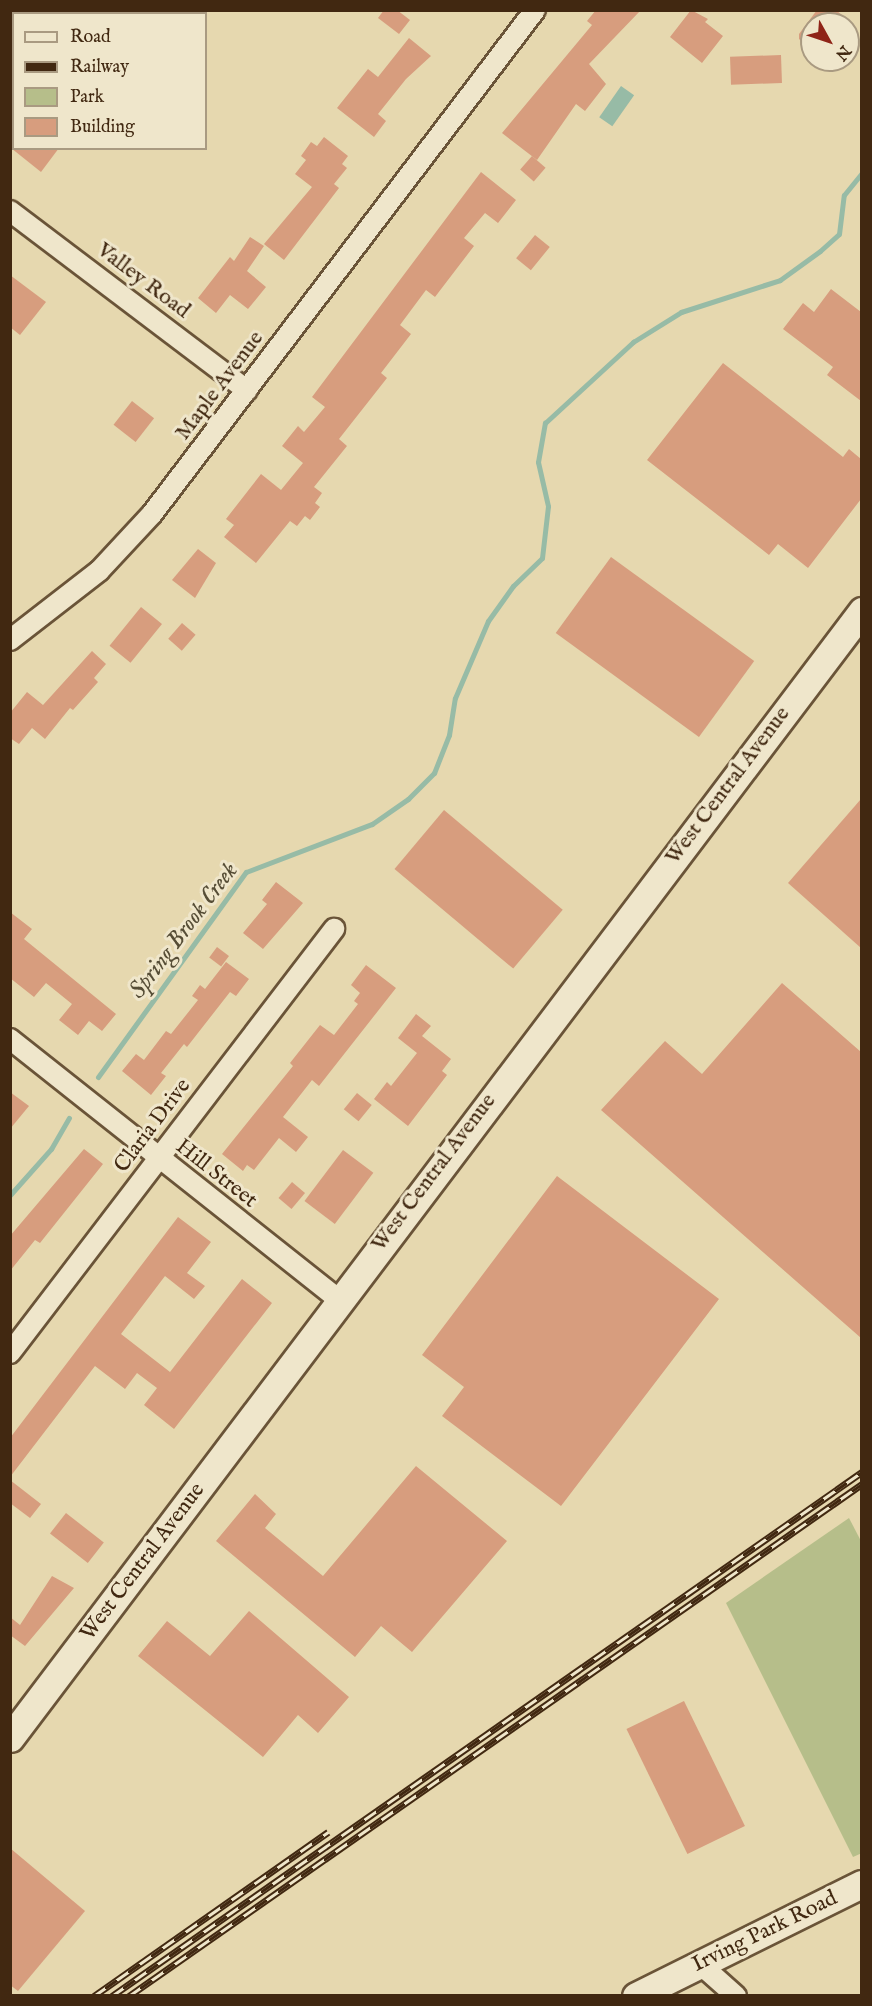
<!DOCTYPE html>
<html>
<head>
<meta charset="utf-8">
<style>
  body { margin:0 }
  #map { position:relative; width:872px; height:2006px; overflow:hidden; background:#e6d8af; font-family:"IM FELL English",serif }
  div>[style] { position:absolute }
  .green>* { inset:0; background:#b6be8a }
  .water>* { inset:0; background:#97bba6; transform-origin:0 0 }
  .stream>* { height:5px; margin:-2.5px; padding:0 2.5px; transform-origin:2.5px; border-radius:2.5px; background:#97bba6 }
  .building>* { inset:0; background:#d79d7e; transform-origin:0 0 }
  .roads { filter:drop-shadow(2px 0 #6a5438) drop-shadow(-2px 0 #6a5438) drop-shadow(0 2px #6a5438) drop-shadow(0 -2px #6a5438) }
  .street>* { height:20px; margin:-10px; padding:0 10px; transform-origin:10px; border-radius:10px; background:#efe6cb }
  .secondary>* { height:27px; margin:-13.5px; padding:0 13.5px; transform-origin:13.5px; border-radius:13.5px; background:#efe6cb }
  .rail>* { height:7px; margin-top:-3.5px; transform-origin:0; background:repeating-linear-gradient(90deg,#efe6cb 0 14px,#412811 0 28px); box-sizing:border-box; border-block:2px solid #412811 }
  span { translate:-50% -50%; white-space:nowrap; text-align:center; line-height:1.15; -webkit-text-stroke:6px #efe6cb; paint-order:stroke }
  .street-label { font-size:22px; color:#412811 }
  .water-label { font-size:24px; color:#564d36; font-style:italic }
  .frame { position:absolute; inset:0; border:12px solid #412811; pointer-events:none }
  .legend { position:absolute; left:12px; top:12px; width:195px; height:138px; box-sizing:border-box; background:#efe6cb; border:2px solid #a99a81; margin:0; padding:8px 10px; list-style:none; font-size:18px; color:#412811 }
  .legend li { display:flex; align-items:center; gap:12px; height:30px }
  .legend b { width:30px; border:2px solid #a99a81 }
  .north { position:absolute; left:800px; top:12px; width:60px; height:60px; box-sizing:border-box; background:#efe6cb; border:2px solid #a99a81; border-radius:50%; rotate:130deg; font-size:16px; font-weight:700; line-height:24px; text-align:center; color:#412811 }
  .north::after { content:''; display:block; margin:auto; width:21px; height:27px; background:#8f2418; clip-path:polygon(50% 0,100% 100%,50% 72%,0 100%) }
</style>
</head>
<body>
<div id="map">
  <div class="green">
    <div style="clip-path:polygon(849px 1518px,862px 1543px,862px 1853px,853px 1857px,726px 1603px)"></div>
  </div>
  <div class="water">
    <div style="left:621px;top:86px;width:16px;height:38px;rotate:35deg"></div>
  </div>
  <div class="stream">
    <div style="left:98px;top:1077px;width:253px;rotate:-54.2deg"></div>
    <div style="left:246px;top:872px;width:135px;rotate:-20.9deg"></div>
    <div style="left:372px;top:824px;width:44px;rotate:-34.8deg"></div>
    <div style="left:408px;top:799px;width:37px;rotate:-45deg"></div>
    <div style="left:434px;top:773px;width:41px;rotate:-68.5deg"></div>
    <div style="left:449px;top:735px;width:37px;rotate:-81deg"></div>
    <div style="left:455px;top:698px;width:84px;rotate:-66.8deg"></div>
    <div style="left:488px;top:621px;width:43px;rotate:-54.5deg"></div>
    <div style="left:513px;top:586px;width:40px;rotate:-44deg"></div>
    <div style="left:542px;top:558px;width:52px;rotate:-83.4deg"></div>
    <div style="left:548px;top:506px;width:45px;rotate:-102.8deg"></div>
    <div style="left:538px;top:462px;width:40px;rotate:-80deg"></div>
    <div style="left:545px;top:423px;width:120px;rotate:-42.6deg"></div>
    <div style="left:633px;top:342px;width:57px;rotate:-32deg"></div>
    <div style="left:681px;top:312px;width:104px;rotate:-17.9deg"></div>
    <div style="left:780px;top:280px;width:49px;rotate:-35.9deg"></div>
    <div style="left:820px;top:251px;width:25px;rotate:-42deg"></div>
    <div style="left:839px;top:234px;width:39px;rotate:-83deg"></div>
    <div style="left:844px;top:195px;width:28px;rotate:-51deg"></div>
    <div style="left:10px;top:1195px;width:62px;rotate:-48.3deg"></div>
    <div style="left:51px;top:1149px;width:36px;rotate:-60deg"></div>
  </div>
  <div class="building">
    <div style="clip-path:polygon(384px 10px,397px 10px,410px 20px,399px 34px,378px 18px)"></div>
    <div style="clip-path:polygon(596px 10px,641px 10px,589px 64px,606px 84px,585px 111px,576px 104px,537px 160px,502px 133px,592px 25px,587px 21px)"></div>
    <div style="clip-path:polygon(691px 10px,708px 19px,705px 22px,723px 36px,702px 63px,670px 37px)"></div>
    <div style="clip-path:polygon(817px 10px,836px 10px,852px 24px,812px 24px,812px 50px,799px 39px,799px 34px)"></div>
    <div style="clip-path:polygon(409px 38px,431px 56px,406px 79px,378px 114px,386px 121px,374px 137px,337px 108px,368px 69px,378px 77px)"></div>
    <div style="left:781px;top:55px;width:28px;height:51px;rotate:88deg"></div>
    <div style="clip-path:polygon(324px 137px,348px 156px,342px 164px,347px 168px,334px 184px,339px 188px,284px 260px,264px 244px,312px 187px,295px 174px,306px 160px,301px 156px,311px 142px,317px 146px)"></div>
    <div style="clip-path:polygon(11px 148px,59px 148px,41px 172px)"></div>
    <div style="left:532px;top:156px;width:18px;height:18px;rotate:41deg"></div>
    <div style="clip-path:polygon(481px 172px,516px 200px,498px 223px,485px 213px,464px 238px,474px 246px,435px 297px,426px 290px,400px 325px,411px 334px,381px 373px,387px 378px,339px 439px,347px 446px,314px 487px,322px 493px,315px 503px,320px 507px,310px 520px,305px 516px,297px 526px,290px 521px,256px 563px,224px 537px,234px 525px,226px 519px,261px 474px,281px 490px,303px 463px,282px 446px,298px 426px,304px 432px,325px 407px,312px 397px)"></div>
    <div style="left:535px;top:235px;width:19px;height:30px;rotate:39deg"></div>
    <div style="clip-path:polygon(250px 237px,264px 246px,247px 271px,266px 287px,248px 309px,230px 295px,216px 313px,198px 298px,230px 257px,234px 261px)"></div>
    <div style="clip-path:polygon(10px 275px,46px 302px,20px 335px,10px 327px)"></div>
    <div style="clip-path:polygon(831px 289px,861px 312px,861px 401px,827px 375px,833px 367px,783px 329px,803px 303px,814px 312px)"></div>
    <div style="clip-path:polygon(723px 363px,843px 457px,849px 449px,861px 459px,861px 499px,808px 568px,778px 544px,769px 555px,647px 460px)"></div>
    <div style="left:132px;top:401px;width:28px;height:30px;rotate:38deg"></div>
    <div style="clip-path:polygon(198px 549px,216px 563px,195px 598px,172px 580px)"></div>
    <div style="left:611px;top:557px;width:177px;height:94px;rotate:36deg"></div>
    <div style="left:141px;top:607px;width:27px;height:50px;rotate:39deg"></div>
    <div style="left:182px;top:623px;width:18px;height:21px;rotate:41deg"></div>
    <div style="clip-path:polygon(92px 651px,106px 664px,94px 678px,98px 682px,73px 710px,70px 708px,45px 739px,32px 728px,19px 744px,10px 738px,10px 713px,27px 692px,43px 705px)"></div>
    <div style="clip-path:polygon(861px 799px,861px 948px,788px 883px)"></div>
    <div style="left:444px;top:810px;width:155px;height:77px;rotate:40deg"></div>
    <div style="clip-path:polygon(276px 882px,303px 903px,263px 949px,243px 933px,267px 904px,262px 900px)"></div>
    <div style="clip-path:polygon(10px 912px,32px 929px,24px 939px,116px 1014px,102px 1031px,89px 1021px,78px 1035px,59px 1020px,72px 1004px,46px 983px,34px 997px,10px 978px)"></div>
    <div style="left:217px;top:947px;width:15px;height:13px;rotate:37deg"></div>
    <div style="clip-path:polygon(226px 962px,249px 979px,236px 996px,230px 992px,187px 1047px,184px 1044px,161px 1073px,166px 1076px,151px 1095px,122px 1071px,136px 1054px,144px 1060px,166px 1031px,171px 1034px,198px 1000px,192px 996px,200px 985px,205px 989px)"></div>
    <div style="clip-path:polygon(366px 965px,396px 988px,319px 1086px,312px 1080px,283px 1117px,308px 1137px,296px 1152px,279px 1138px,254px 1170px,247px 1165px,243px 1171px,222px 1154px,293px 1066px,290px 1063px,320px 1025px,334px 1035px,358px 1004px,354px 1001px,360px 993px,351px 985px)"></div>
    <div style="clip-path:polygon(782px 983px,861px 1052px,861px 1338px,601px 1110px,665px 1041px,702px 1074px)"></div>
    <div style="clip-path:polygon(416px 1014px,431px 1026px,422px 1036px,451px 1059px,442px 1071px,447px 1075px,408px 1126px,374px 1099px,387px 1082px,391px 1086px,417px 1053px,398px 1038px)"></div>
    <div style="clip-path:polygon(10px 1092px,29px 1106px,10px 1129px)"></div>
    <div style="left:357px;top:1093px;width:19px;height:21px;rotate:39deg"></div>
    <div style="clip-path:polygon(84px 1149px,103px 1164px,40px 1243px,35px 1240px,10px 1271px,10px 1236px)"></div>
    <div style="left:343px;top:1150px;width:38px;height:64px;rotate:37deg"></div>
    <div style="clip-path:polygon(557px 1176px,719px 1299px,561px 1506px,442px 1416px,464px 1387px,422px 1355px)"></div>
    <div style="left:292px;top:1182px;width:17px;height:21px;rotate:40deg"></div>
    <div style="clip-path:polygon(178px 1217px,211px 1242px,187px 1273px,205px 1286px,194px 1299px,165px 1276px,121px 1334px,170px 1372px,242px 1279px,272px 1303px,174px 1429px,144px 1405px,157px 1388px,137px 1373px,125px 1389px,95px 1366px,10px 1477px,10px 1438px)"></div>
    <div style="clip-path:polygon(416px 1466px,507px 1541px,412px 1652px,381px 1626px,355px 1657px,216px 1541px,255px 1494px,276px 1514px,265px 1528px,323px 1576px)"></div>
    <div style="clip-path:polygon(10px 1480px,41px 1504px,30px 1518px,10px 1503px)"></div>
    <div style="left:66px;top:1513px;width:48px;height:26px;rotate:38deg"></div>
    <div style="clip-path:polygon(52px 1576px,74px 1588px,25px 1646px,10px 1635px,10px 1617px,20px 1625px)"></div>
    <div style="clip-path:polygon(249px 1611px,349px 1697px,318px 1733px,298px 1715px,263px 1757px,138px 1656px,167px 1621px,210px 1656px)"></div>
    <div style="left:684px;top:1701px;width:139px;height:64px;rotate:64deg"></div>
    <div style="clip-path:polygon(10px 1848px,85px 1911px,18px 1991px,10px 1985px)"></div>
  </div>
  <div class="roads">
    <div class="street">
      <div style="left:36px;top:14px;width:4px;rotate:-63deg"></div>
      <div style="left:10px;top:47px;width:6px;rotate:-45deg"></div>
      <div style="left:10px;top:211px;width:297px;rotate:37.1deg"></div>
      <div style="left:10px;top:640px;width:113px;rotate:-37.8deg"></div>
      <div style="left:99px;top:571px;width:78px;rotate:-47.1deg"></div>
      <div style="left:152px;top:514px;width:633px;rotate:-52.77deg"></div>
      <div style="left:10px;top:1039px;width:420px;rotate:38.4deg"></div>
      <div style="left:10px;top:1353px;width:534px;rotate:-52.61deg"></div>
      <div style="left:700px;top:1964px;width:48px;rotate:41.6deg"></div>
    </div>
    <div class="secondary">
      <div style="left:10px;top:1738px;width:1413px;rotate:-52.91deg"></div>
      <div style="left:636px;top:1996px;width:252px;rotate:-26.4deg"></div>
    </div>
  </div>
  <div class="rail">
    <div style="left:94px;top:1996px;width:286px;rotate:-35deg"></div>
    <div style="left:112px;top:1996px;width:915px;rotate:-34.94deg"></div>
    <div style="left:129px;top:1996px;width:894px;rotate:-34.93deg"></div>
  </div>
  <div class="street-label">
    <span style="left:143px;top:281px;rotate:37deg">Valley Road</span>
    <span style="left:220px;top:386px;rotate:-53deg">Maple Avenue</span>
    <span style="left:728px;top:786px;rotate:-53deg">West Central Avenue</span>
    <span style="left:153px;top:1126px;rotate:-53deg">Claria Drive</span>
    <span style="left:434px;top:1173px;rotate:-53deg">West Central Avenue</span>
    <span style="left:216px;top:1174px;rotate:38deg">Hill Street</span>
    <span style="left:143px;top:1562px;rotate:-53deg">West Central Avenue</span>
    <span style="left:765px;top:1932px;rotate:-26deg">Irving Park Road</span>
  </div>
  <div class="water-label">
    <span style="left:184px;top:931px;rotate:-53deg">Spring Brook Creek</span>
  </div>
  <div class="frame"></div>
  <ul class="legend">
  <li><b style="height:8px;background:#efe6cb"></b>Road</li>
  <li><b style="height:8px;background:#412811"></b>Railway</li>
  <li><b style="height:16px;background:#b6be8a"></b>Park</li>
  <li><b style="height:16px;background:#d79d7e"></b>Building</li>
  </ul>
  <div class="north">N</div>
</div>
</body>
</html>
